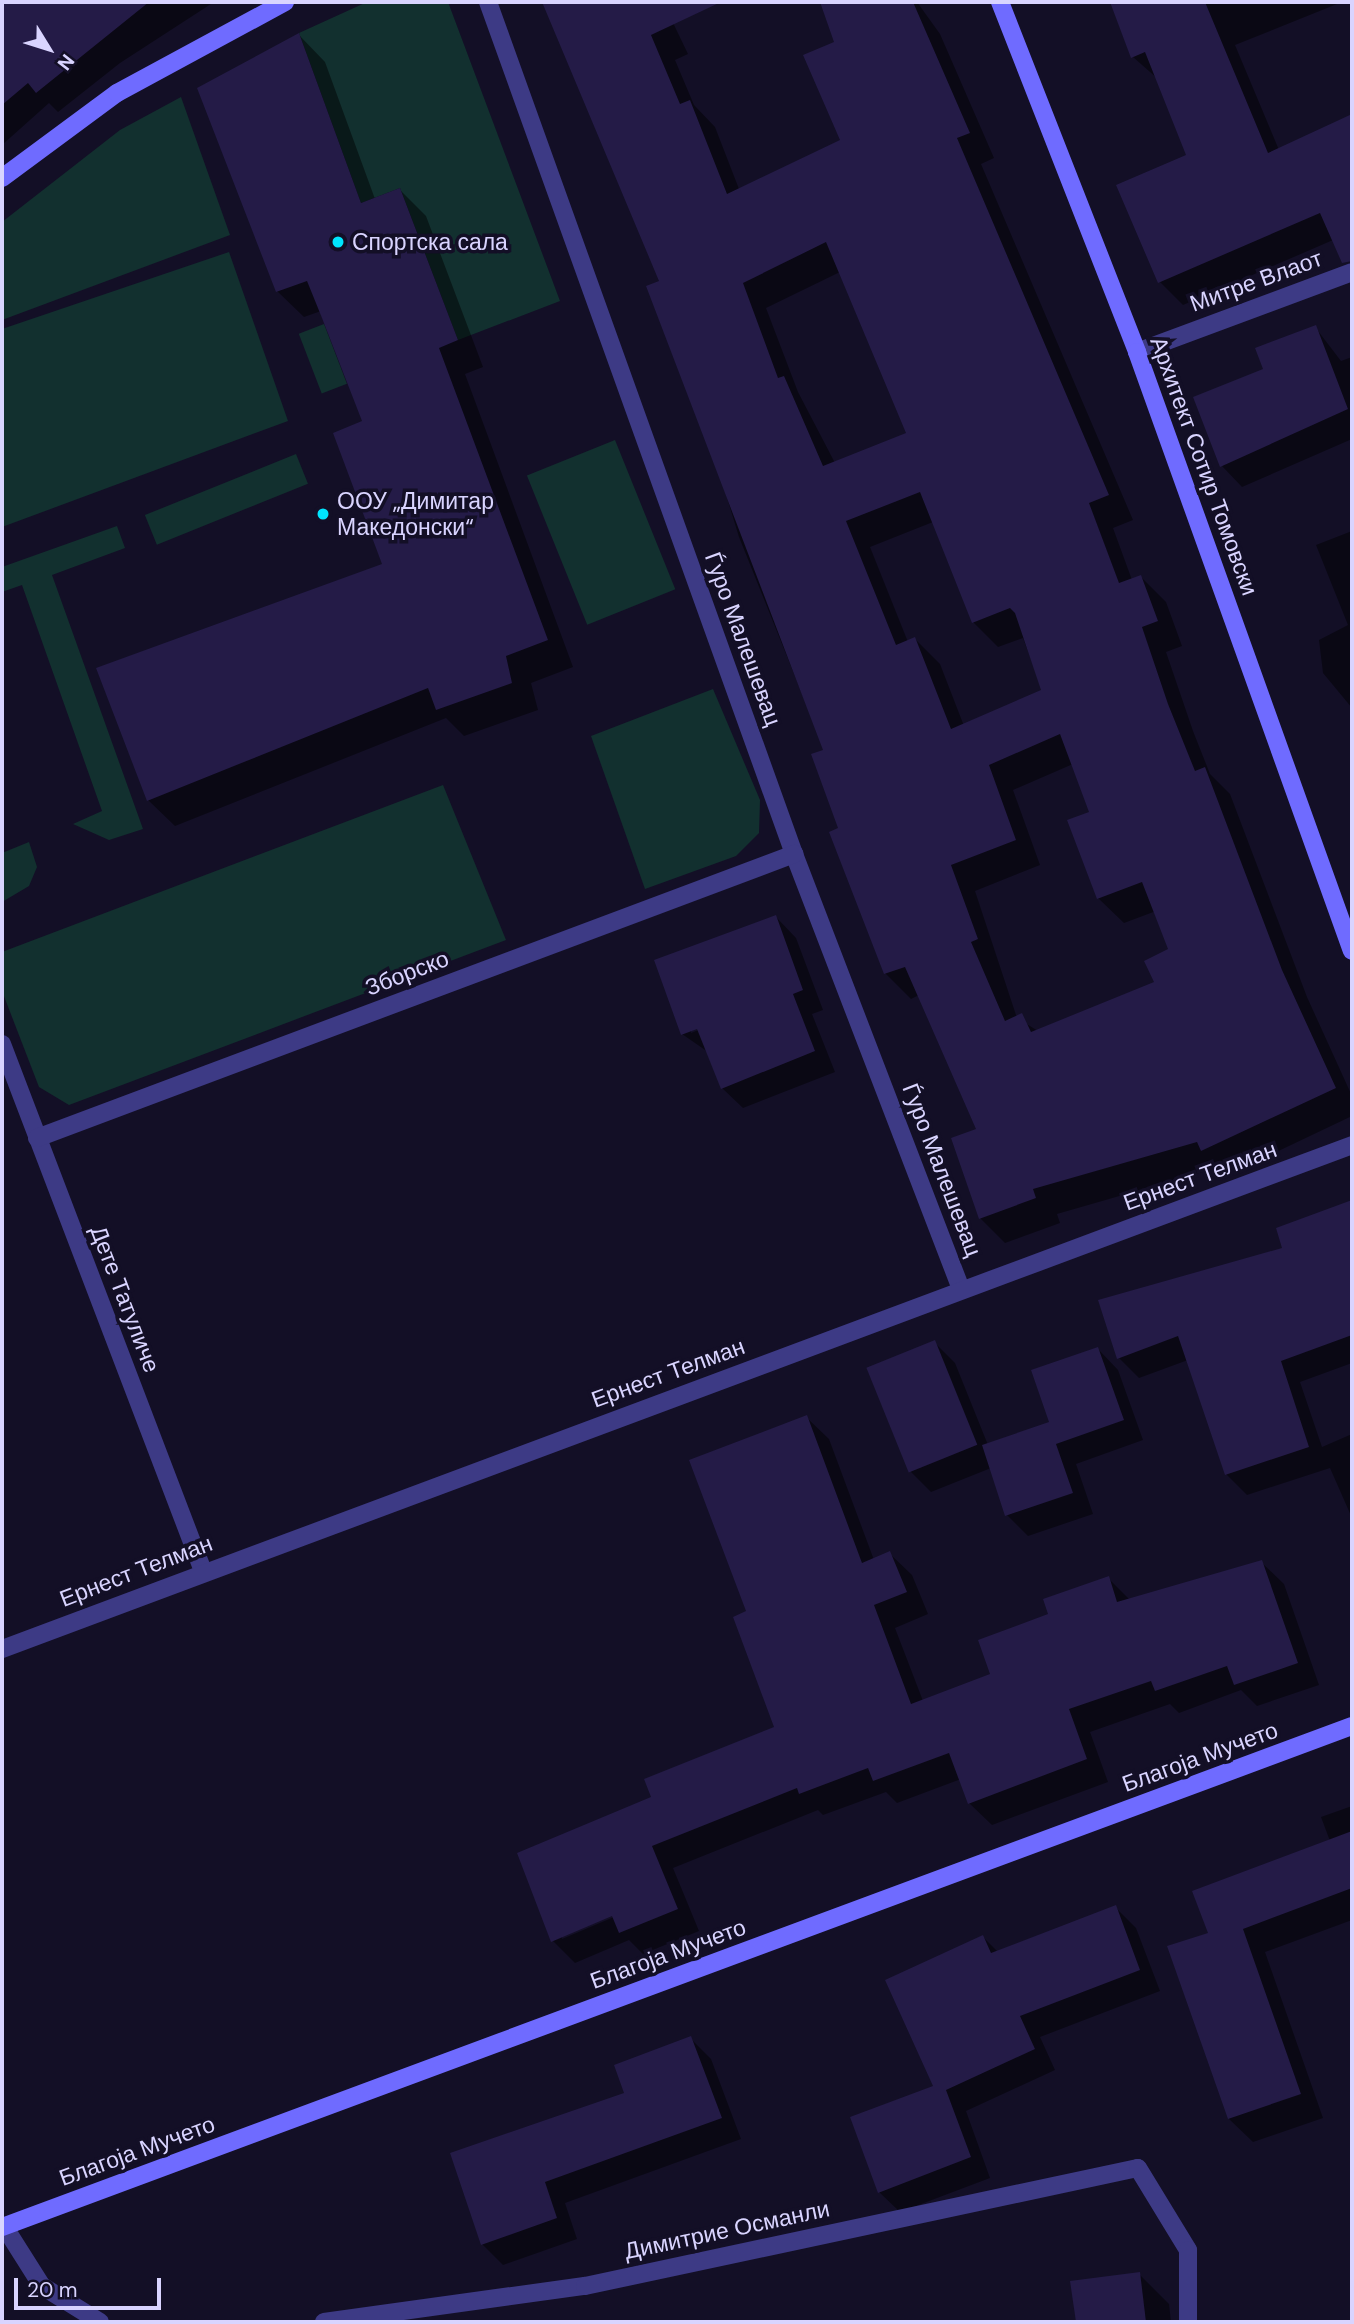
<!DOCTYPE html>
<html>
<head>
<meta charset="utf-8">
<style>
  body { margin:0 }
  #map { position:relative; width:1354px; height:2324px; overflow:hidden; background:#130f26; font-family:"DM Sans",sans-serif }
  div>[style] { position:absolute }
  .green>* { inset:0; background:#12302f; transform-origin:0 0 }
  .shadow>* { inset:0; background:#0007 }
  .building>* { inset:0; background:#241b47; transform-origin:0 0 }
  .street>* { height:18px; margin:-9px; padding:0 9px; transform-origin:9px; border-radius:9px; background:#3d3a85 }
  .secondary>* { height:18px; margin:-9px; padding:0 9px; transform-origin:9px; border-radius:9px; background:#6f6bff }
  .dots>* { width:19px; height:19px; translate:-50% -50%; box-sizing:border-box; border:4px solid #130f26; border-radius:50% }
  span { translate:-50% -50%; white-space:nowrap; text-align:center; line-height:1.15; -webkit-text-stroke:7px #130f26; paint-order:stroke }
  .poi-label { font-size:23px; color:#d9d4ff }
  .left { translate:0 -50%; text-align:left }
  .street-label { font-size:23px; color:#d9d4ff }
  .frame { position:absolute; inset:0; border:4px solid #d9d4ff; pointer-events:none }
  .north { position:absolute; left:14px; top:14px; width:70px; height:70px; -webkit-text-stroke:5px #130f26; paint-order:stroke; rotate:128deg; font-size:19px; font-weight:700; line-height:28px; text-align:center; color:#d9d4ff }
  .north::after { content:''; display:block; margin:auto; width:24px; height:32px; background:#d9d4ff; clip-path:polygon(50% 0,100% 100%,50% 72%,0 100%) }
  .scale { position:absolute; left:14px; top:2278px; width:147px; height:32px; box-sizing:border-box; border:4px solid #d9d4ff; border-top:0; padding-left:9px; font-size:21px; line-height:24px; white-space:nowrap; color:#d9d4ff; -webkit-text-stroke:5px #130f26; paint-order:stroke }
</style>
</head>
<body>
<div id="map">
  <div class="green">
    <div style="clip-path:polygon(367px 2px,448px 2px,560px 301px,458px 340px,400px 188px,361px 203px,299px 33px)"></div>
    <div style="clip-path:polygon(181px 97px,230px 235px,2px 320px,2px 222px,120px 130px)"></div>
    <div style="clip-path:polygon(229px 252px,288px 421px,2px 527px,2px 329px)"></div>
    <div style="left:324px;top:324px;width:64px;height:27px;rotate:69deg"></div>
    <div style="left:615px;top:440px;width:161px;height:95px;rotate:68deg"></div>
    <div style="left:296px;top:454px;width:32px;height:163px;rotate:68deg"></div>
    <div style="clip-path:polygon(117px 526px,125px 548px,52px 575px,143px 829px,109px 840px,73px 824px,102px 811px,22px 585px,2px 592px,2px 567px)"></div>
    <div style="clip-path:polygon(713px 689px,760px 800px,759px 833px,736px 856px,645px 889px,591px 736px)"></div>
    <div style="clip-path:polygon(443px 785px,506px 940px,69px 1105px,39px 1087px,2px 991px,2px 952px)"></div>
    <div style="clip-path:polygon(29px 842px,37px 867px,29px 886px,2px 902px,2px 853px)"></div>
  </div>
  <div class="shadow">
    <div style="clip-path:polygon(2px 2px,214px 2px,120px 63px,58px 112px,49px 103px,2px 145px)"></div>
    <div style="clip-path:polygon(evenodd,544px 2px,663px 2px,688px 54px,675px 60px,694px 105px,715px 127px,739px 189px,842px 140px,836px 43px,822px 2px,917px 2px,940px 34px,994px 158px,981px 164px,1133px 520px,1113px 528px,1132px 580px,1141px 577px,1166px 602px,1182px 646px,1166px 652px,1193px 731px,1210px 774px,1230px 794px,1307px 997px,1352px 1096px,1352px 1116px,1228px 1175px,1220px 1167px,1057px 1214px,1060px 1223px,1005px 1243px,980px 1218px,979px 1130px,919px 995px,911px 999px,885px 973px,840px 829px,825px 751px,739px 537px,661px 282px,544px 2px,840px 272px,908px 434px,835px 463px,798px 392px,766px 308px,840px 272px,544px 2px,933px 522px,973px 622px,998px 647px,1023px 638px,1043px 691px,964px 726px,940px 664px,915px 639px,908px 642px,870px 547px,933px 522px,544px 2px,1073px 764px,1091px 813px,1098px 898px,1124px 923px,1156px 911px,1171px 950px,1157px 982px,1038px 1031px,1017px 1018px,975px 891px,1040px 865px,1013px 790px,1073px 764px)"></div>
    <div style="clip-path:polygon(1115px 2px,1342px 2px,1235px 45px,1279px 150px,1352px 116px,1352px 245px,1340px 237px,1183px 305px,1160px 282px,1119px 186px,1188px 156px,1158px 79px,1133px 57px)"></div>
    <div style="clip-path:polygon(299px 35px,325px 62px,375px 199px,400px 190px,426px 216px,483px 367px,465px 374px,573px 667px,531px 683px,538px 710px,464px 736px,446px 718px,175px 826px,148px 800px,384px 565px,364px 422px,321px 311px,304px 317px,277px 291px)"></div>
    <div style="clip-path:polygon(1315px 327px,1341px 361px,1352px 357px,1352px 439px,1242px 487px,1222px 466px,1266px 370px)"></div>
    <div style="clip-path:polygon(1352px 531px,1352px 708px,1323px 673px,1319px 640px,1348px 625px,1316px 545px)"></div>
    <div style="clip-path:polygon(evenodd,776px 917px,796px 938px,823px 1010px,812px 1014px,835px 1072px,743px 1108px,722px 1088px,708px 1052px,682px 1034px,776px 917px,706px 1027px,691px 1033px,691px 1029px,706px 1027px)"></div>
    <div style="clip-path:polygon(1352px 1202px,1352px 1363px,1300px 1382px,1322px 1447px,1352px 1434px,1352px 1518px,1330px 1468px,1247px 1495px,1226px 1474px,1188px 1360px,1139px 1378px,1119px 1358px,1284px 1249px,1278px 1229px)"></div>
    <div style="clip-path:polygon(934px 1342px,955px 1363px,988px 1445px,1051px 1423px,1098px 1349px,1118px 1370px,1143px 1440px,1076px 1464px,1093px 1514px,1028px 1536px,1007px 1515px,991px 1468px,931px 1492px,911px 1472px)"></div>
    <div style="clip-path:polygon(evenodd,806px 1417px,829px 1439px,874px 1560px,889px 1553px,912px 1575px,928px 1614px,895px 1628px,923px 1701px,993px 1675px,1050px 1615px,1108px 1578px,1130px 1600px,1261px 1562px,1284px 1584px,1319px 1685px,1257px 1706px,1241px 1690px,1179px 1713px,1170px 1704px,1090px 1732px,1108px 1782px,992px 1825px,969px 1803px,961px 1779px,897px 1803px,886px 1792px,823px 1815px,818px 1810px,673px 1868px,699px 1931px,643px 1954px,629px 1940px,575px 1963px,553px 1941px,653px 1798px,776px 1728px,748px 1612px,806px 1417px,619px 1911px,621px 1914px,562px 1939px,562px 1935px,619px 1911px)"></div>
    <div style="clip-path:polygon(1352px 1806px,1352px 1920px,1265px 1952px,1323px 2118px,1253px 2142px,1229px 2119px,1210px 1934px,1330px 1841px,1321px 1817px)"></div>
    <div style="clip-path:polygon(1115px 1907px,1136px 1928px,1160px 1991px,1040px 2037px,1055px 2070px,966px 2111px,990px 2178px,900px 2212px,879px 2192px,935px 2087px,983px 1937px,998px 1952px)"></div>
    <div style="clip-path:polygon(690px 2038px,711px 2059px,741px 2139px,565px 2203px,577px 2239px,503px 2265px,482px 2244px,626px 2094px)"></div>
    <div style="clip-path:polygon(1139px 2274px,1169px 2304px,1171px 2322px,1077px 2322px,1072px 2282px)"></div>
  </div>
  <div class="building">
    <div style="clip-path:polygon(2px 2px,149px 2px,36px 93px,28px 83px,2px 105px)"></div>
    <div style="clip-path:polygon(evenodd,542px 2px,721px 2px,651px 35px,680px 104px,690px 100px,727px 194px,840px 140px,803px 55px,834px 42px,820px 2px,913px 2px,970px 133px,957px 138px,1109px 495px,1089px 503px,1119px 583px,1141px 575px,1158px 621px,1142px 627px,1168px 704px,1195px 771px,1205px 767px,1282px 970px,1336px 1088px,1201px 1151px,1197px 1142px,1033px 1189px,1036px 1198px,979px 1219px,951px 1138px,976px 1129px,905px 967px,884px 974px,829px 832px,838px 828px,811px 754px,823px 750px,646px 286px,659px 281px,542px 2px,826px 242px,906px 433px,823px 466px,784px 376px,778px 378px,743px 283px,826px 242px,542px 2px,920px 492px,972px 623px,1010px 608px,1015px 613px,1041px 690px,951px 729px,915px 637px,896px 645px,846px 521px,920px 492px,542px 2px,1060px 734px,1089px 812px,1067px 820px,1097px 899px,1142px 882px,1168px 949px,1144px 961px,1154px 982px,1031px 1032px,1022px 1013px,1005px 1021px,971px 942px,978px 939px,951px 865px,1016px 840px,989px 765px,1060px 734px)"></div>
    <div style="clip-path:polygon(1110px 2px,1205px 2px,1268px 153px,1352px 114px,1352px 261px,1342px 263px,1320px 213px,1158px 283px,1116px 185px,1186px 155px,1145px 52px,1131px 58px)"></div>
    <div style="clip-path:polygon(299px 33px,361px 203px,400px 188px,458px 340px,439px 348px,548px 640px,506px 656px,512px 683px,436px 710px,428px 688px,147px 801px,96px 668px,382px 564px,333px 433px,362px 421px,322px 318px,307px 281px,276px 292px,197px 88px)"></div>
    <div style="clip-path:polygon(1316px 325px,1348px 409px,1220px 467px,1193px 397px,1263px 369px,1255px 348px)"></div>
    <div style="clip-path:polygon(776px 915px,803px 990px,793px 994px,815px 1051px,721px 1089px,697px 1029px,681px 1035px,654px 960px)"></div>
    <div style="clip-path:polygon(1352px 1200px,1352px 1335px,1281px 1361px,1309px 1447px,1225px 1475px,1178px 1336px,1117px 1359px,1098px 1300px,1282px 1248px,1276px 1228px)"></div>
    <div style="left:935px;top:1340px;width:113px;height:74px;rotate:68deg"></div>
    <div style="clip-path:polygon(1098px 1347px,1124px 1420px,1056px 1444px,1073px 1493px,1005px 1516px,982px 1445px,1049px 1422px,1031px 1370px)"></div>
    <div style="clip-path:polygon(807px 1415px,862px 1563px,890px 1551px,907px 1592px,874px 1605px,911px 1704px,990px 1674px,978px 1640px,1048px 1614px,1043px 1599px,1109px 1576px,1117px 1602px,1262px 1560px,1298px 1663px,1234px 1685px,1227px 1666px,1155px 1691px,1151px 1681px,1069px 1709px,1087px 1759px,968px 1804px,949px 1753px,873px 1781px,868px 1768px,799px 1794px,797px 1788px,652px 1846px,678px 1909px,619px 1933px,612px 1916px,551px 1942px,517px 1853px,651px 1797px,644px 1779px,774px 1727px,733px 1617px,746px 1611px,689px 1460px)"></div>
    <div style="clip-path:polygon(1352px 1831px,1352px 1888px,1243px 1929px,1301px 2094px,1228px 2119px,1167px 1946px,1208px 1933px,1192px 1891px)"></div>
    <div style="clip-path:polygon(1116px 1905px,1140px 1970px,1020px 2016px,1035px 2049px,946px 2090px,971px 2157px,878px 2193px,850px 2117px,933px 2086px,885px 1980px,983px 1935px,991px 1953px)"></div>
    <div style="clip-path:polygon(691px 2036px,722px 2118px,545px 2182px,557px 2218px,481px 2245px,450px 2153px,624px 2093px,614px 2065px)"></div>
    <div style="clip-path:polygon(1140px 2272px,1146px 2322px,1076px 2322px,1070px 2281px)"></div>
  </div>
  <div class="street">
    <div style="left:488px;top:2px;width:905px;rotate:70.24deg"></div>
    <div style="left:794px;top:854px;width:467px;rotate:69deg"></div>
    <div style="left:1137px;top:352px;width:229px;rotate:-20.4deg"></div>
    <div style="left:2px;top:1044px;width:564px;rotate:69.12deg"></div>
    <div style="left:37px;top:1138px;width:809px;rotate:-20.56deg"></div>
    <div style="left:2px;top:1649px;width:1441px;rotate:-20.47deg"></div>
    <div style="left:4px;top:2226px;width:71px;rotate:57.7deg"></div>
    <div style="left:42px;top:2286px;width:68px;rotate:31.8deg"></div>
    <div style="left:324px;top:2322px;width:263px;rotate:-7.9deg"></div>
    <div style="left:585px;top:2286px;width:565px;rotate:-12.05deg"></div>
    <div style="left:1138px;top:2168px;width:96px;rotate:58.6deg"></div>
    <div style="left:1188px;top:2250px;width:72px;rotate:90deg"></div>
  </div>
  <div class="secondary">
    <div style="left:1000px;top:2px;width:376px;rotate:68.6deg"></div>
    <div style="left:1137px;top:352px;width:636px;rotate:70.26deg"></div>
    <div style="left:2px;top:178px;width:143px;rotate:-36.5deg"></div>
    <div style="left:117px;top:93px;width:191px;rotate:-28.4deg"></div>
    <div style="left:2px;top:2227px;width:1440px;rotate:-20.36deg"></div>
  </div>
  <div class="dots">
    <div style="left:338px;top:242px;background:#00e5ff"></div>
    <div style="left:323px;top:514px;background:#00e5ff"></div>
  </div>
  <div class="poi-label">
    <span class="left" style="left:352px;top:242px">Спортска сала</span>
    <span class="left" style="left:337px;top:514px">ООУ „Димитар<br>Македонски“</span>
  </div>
  <div class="street-label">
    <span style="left:1256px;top:281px;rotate:-20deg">Митре Влаот</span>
    <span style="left:1204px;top:466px;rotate:70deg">Архитект Сотир Томовски</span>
    <span style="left:743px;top:639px;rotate:70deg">Ѓуро Малешевац</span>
    <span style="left:407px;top:973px;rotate:-21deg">Зборско</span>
    <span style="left:942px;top:1170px;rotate:69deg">Ѓуро Малешевац</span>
    <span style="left:1200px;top:1176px;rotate:-20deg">Ернест Телман</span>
    <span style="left:125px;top:1299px;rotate:69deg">Дете Татуличе</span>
    <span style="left:668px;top:1373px;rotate:-20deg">Ернест Телман</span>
    <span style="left:136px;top:1571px;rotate:-21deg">Ернест Телман</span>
    <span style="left:1200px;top:1757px;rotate:-20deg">Благоја Мучето</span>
    <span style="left:668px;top:1954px;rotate:-20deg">Благоја Мучето</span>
    <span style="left:137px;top:2151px;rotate:-20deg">Благоја Мучето</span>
    <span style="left:727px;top:2230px;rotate:-12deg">Димитрие Османли</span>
  </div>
  <div class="frame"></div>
  <div class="north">N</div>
  <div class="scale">20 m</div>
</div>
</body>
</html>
